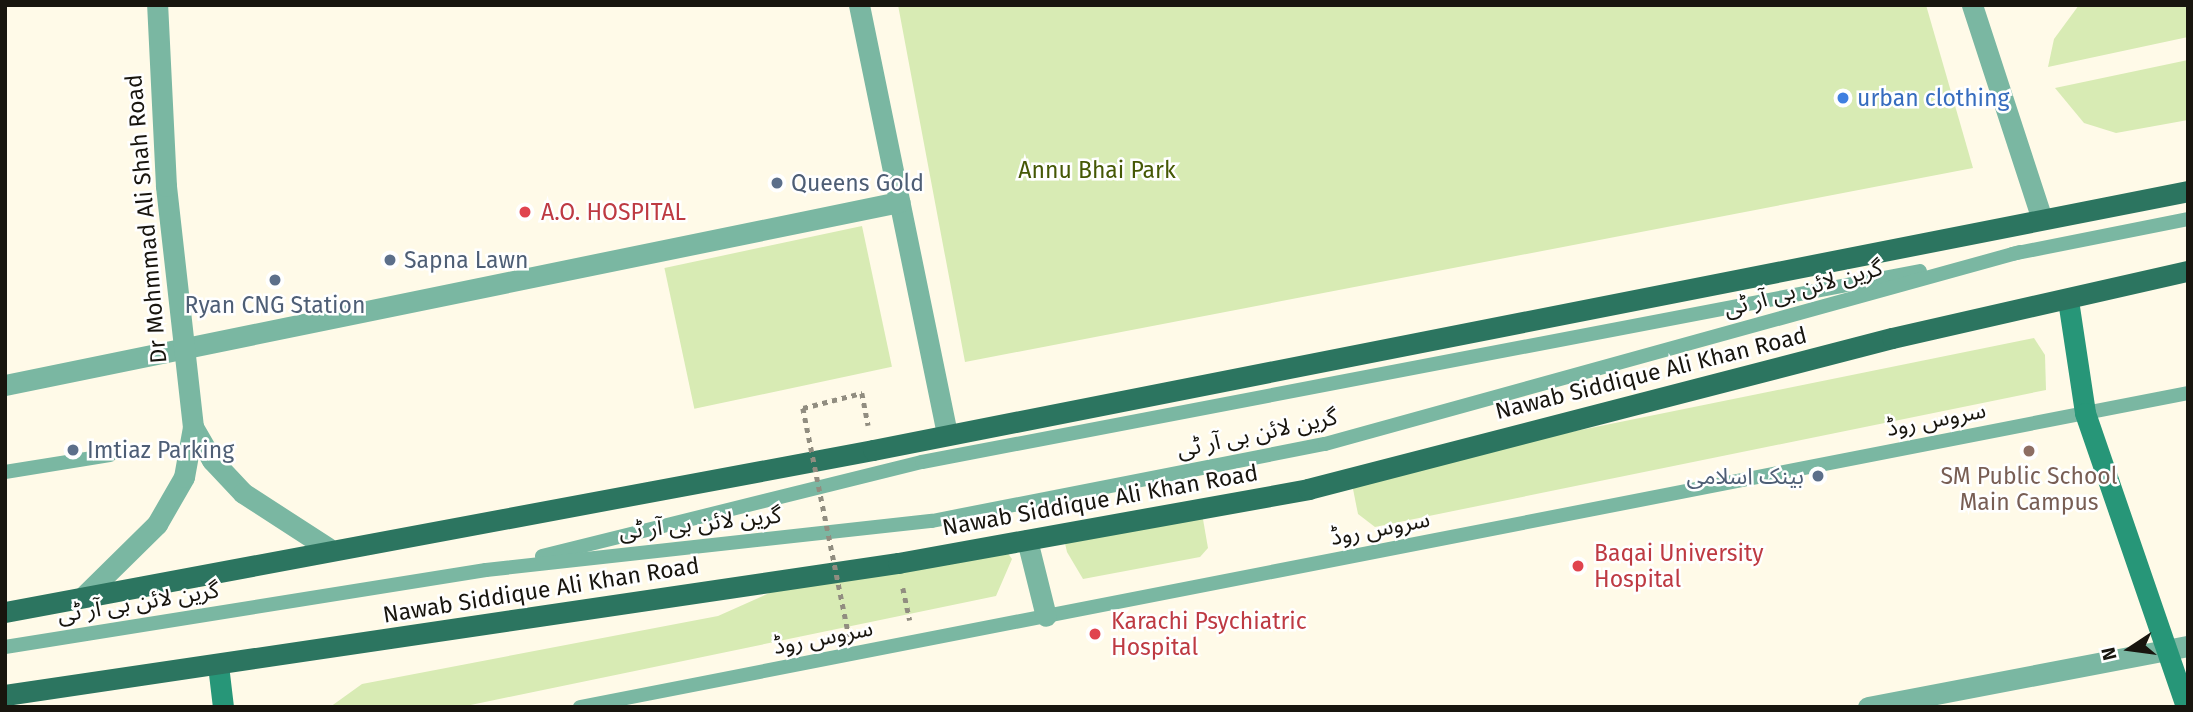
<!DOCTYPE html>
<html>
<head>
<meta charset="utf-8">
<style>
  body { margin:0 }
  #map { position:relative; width:2193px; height:712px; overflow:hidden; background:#fffae8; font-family:"Fira Sans","Noto Sans Arabic",sans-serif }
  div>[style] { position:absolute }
  .green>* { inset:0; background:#d8ebb4; transform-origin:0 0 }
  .path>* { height:4.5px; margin-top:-2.25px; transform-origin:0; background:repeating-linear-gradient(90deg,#918d80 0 5px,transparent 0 10px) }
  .lane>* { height:14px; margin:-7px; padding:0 7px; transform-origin:7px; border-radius:7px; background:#7ab7a2 }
  .street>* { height:21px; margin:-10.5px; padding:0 10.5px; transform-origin:10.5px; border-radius:10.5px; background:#7ab7a2 }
  .secondary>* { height:21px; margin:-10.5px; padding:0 10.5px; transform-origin:10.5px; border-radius:10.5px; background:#279678 }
  .primary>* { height:21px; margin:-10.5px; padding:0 10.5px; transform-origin:10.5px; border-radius:10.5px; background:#2c7560 }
  .path-bridge>* { height:4.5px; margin-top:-2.25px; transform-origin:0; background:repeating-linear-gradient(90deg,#918d80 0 5px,transparent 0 10px) }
  .dots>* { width:19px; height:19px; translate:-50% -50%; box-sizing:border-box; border:4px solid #fff; border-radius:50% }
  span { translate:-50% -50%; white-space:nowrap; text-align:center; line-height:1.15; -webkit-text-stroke:5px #fff; paint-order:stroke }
  .shop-label { font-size:23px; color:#366cbe }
  .left { translate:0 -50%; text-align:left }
  .park-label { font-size:23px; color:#455805 }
  .service-label { font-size:23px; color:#4e5e75 }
  .right { translate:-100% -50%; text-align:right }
  .health-label { font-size:23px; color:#be3a42 }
  .street-label { font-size:23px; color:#18150e }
  .education-label { font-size:23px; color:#785e54 }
  .frame { position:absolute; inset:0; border:7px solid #18150e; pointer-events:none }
  .north { position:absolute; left:2095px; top:614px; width:70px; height:70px; -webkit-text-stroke:5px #fff; paint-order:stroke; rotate:257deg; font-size:19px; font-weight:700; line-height:28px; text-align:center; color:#18150e }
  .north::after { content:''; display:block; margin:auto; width:24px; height:32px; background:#18150e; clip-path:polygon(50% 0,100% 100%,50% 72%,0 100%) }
</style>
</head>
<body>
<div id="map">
  <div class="green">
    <div style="clip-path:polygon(898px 5px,1926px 5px,1973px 168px,965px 362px)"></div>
    <div style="clip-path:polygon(2079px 5px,2188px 5px,2188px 37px,2048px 67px,2054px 39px)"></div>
    <div style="clip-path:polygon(2188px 60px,2188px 120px,2116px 133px,2084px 123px,2055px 88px)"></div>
    <div style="left:862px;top:226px;width:144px;height:202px;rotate:78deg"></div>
    <div style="clip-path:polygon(2034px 338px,2045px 355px,2046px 390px,1375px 527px,1358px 514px,1353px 489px,1364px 474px)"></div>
    <div style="clip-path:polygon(1200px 502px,1208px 548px,1200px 557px,1083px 579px,1067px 552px,1062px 530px)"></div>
    <div style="clip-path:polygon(999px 541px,1012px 559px,996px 596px,461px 707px,330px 707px,362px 684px,718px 616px,774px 591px)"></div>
  </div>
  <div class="path">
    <div style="left:803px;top:408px;width:61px;rotate:-14.3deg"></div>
    <div style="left:862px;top:393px;width:33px;rotate:79deg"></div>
    <div style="left:903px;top:588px;width:33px;rotate:78deg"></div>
  </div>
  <div class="lane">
    <div style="left:2012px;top:254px;width:179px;rotate:-11.2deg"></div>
    <div style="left:5px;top:472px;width:106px;rotate:-9.2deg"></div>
    <div style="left:542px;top:556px;width:391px;rotate:-13.9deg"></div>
    <div style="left:922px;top:462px;width:1016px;rotate:-10.83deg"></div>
    <div style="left:5px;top:647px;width:487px;rotate:-9.1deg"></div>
    <div style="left:486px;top:570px;width:449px;rotate:-6.3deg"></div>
    <div style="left:932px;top:521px;width:400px;rotate:-11.1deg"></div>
    <div style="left:1325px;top:444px;width:721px;rotate:-15.44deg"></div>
    <div style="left:580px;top:707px;width:1638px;rotate:-11.05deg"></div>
  </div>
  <div class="street">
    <div style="left:859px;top:5px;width:439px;rotate:78.4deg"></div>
    <div style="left:1972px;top:5px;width:225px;rotate:71.9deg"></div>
    <div style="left:5px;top:385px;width:913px;rotate:-11.57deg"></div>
    <div style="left:193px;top:427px;width:38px;rotate:60deg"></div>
    <div style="left:212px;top:460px;width:45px;rotate:46.8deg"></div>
    <div style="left:243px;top:493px;width:101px;rotate:32.9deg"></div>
    <div style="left:1027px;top:540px;width:78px;rotate:76deg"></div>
    <div style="left:84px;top:596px;width:103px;rotate:-44.6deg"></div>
    <div style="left:157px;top:524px;width:54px;rotate:-60.1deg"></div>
    <div style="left:184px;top:477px;width:51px;rotate:-79.8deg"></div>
    <div style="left:193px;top:427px;width:243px;rotate:-96.4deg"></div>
    <div style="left:166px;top:186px;width:181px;rotate:-92.8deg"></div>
    <div style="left:1868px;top:707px;width:326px;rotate:-10.8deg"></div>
  </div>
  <div class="secondary">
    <div style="left:2068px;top:300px;width:114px;rotate:81.4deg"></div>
    <div style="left:2085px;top:413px;width:311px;rotate:71deg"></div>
    <div style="left:218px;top:665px;width:42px;rotate:83.2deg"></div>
  </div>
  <div class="primary">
    <div style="left:5px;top:612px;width:883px;rotate:-10.57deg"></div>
    <div style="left:873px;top:450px;width:1340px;rotate:-11.14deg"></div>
    <div style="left:5px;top:695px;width:903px;rotate:-8.41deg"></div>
    <div style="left:898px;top:563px;width:417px;rotate:-10.2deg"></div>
    <div style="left:1308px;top:489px;width:603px;rotate:-14.5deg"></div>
    <div style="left:1892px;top:338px;width:303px;rotate:-12.8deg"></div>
  </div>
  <div class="path-bridge">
    <div style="left:803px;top:408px;width:233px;rotate:78.6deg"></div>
  </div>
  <div class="dots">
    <div style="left:1843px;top:98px;background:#3f7fe0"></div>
    <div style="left:777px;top:183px;background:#5c6f8a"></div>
    <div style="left:525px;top:212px;background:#e0444e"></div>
    <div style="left:390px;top:260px;background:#5c6f8a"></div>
    <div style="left:275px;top:280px;background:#5c6f8a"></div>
    <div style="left:73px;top:450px;background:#5c6f8a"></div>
    <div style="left:2029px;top:451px;background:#8d6e63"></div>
    <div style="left:1818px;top:476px;background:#5c6f8a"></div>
    <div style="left:1578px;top:566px;background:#e0444e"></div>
    <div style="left:1095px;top:634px;background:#e0444e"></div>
  </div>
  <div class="shop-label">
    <span class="left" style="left:1857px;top:98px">urban clothing</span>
  </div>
  <div class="park-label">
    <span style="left:1097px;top:170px">Annu Bhai Park</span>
  </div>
  <div class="service-label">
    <span class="left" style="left:791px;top:183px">Queens Gold</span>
    <span class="left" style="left:404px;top:260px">Sapna Lawn</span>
    <span style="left:275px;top:305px">Ryan CNG Station</span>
    <span class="left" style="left:87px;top:450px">Imtiaz Parking</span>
    <span class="right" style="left:1804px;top:476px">بینک اسلامی</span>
  </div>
  <div class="health-label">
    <span class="left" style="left:541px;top:212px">A.O. HOSPITAL</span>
    <span class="left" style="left:1594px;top:566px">Baqai University<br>Hospital</span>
    <span class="left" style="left:1111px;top:634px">Karachi Psychiatric<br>Hospital</span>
  </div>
  <div class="street-label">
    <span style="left:146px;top:219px;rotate:-95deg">Dr Mohmmad Ali Shah Road</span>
    <span style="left:1803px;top:288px;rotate:-15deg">گرین لائن بی آر ٹی</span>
    <span style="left:1651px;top:373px;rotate:-14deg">Nawab Siddique Ali Khan Road</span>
    <span style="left:1936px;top:419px;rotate:-11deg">سروس روڈ</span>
    <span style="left:1257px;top:433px;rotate:-12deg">گرین لائن بی آر ٹی</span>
    <span style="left:1100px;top:500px;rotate:-10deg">Nawab Siddique Ali Khan Road</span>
    <span style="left:700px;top:523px;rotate:-6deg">گرین لائن بی آر ٹی</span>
    <span style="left:1380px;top:528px;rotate:-11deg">سروس روڈ</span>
    <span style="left:541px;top:590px;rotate:-9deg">Nawab Siddique Ali Khan Road</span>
    <span style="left:138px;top:602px;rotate:-9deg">گرین لائن بی آر ٹی</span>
    <span style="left:823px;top:637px;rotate:-11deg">سروس روڈ</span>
  </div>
  <div class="education-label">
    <span style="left:2029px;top:489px">SM Public School<br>Main Campus</span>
  </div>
  <div class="frame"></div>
  <div class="north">N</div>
</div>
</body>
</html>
